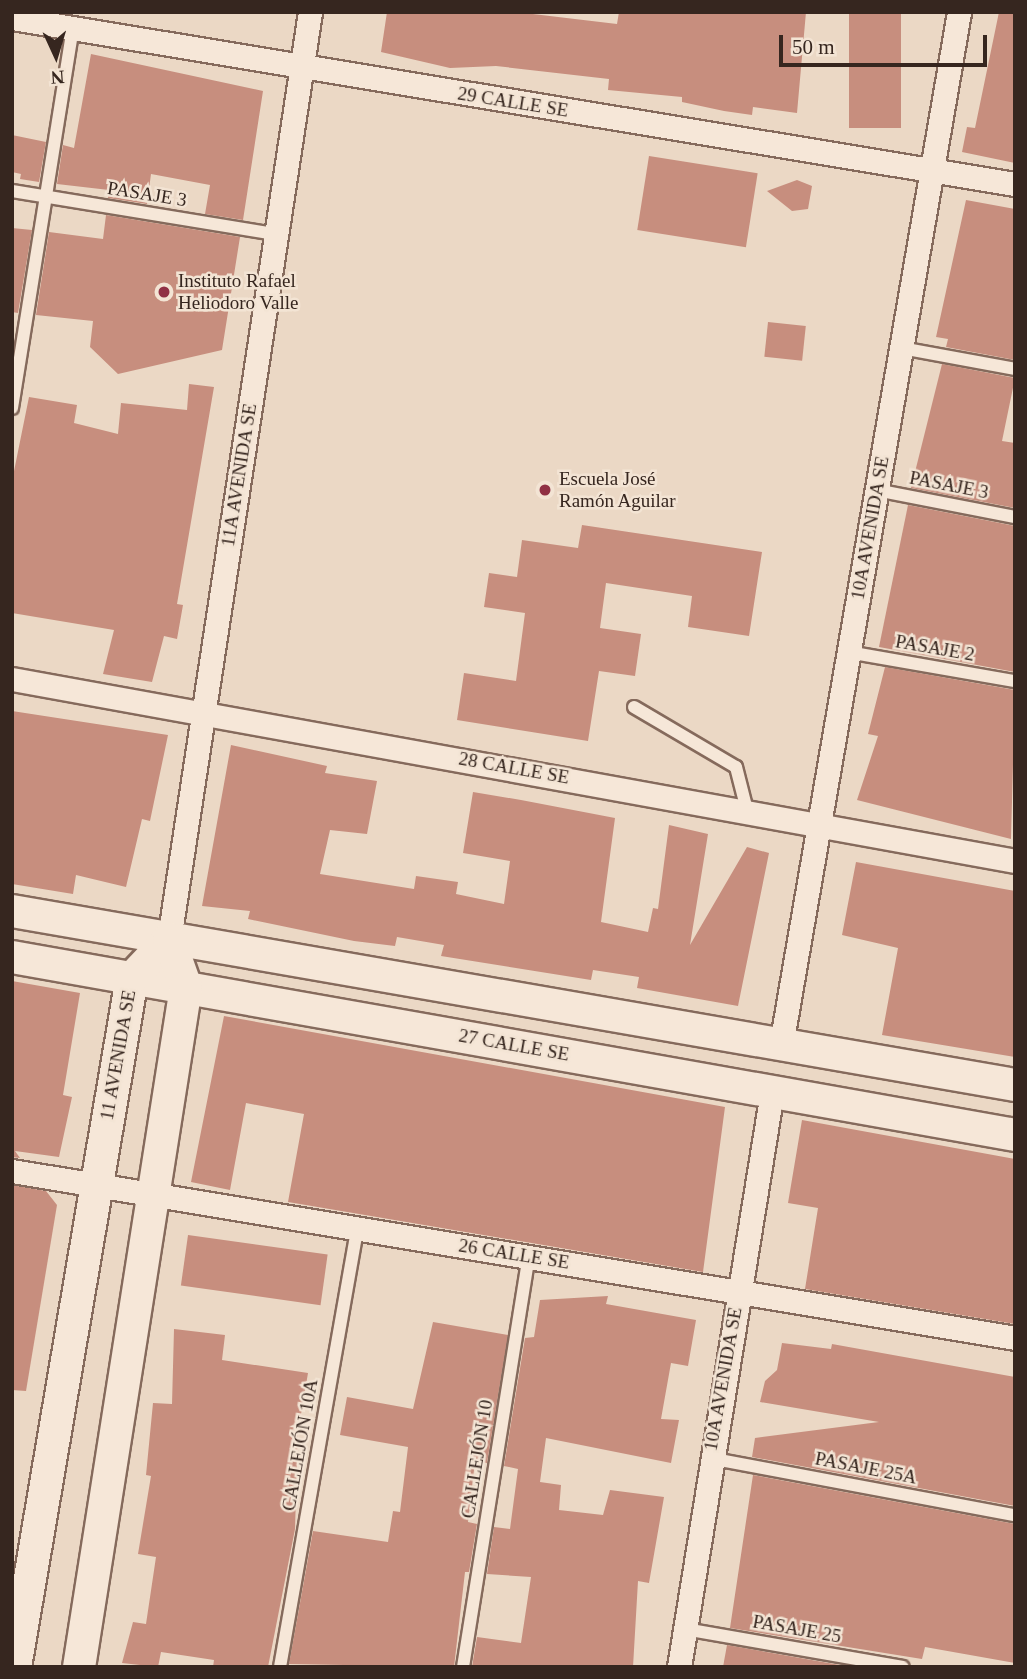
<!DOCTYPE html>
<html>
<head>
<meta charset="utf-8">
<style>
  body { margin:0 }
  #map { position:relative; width:1027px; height:1679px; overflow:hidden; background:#ebd8c5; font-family:Georgia,serif }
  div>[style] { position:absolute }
  .building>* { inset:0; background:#c78e7e; transform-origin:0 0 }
  .roads { filter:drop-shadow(2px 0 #856a5c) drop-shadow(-2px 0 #856a5c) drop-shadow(0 2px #856a5c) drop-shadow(0 -2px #856a5c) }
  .lane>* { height:12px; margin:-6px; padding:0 6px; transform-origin:6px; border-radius:6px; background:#f6e7d8 }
  .street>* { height:23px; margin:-11.5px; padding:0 11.5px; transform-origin:11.5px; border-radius:11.5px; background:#f6e7d8 }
  .secondary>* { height:32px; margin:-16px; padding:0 16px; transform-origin:16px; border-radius:16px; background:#f6e7d8 }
  .dots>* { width:19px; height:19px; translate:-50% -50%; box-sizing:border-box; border:4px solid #f3e4d4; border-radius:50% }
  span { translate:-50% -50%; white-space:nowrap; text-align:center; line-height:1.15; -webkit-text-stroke:5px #f3e4d4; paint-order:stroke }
  .street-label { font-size:19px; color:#36261f }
  .poi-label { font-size:19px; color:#36261f }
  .left { translate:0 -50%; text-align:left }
  .frame { position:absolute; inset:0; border:14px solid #36261f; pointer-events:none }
  .north { position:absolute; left:21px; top:21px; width:70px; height:70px; -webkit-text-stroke:5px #f3e4d4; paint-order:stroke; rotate:176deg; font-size:19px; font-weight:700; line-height:28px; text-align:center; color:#36261f }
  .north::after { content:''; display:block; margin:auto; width:24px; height:32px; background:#36261f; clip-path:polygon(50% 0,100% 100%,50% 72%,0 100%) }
  .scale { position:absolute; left:779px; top:35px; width:208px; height:32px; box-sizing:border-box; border:4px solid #36261f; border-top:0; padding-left:9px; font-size:21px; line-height:24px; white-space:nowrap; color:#36261f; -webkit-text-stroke:5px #f3e4d4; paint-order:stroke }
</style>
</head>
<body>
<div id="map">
  <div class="building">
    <div style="clip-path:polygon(387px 12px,516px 12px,617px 24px,619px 12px,806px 12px,797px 113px,753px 107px,752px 115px,724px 111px,682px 102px,682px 97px,608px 90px,609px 79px,496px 66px,450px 68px,381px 52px)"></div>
    <div style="left:849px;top:12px;width:52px;height:116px"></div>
    <div style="clip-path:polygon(999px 12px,1015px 12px,1015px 163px,962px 152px,967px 127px,975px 128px)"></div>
    <div style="clip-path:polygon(91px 54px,263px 91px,243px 220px,205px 214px,210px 185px,151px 174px,147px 204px,108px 198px,109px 190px,57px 184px,63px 145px,74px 148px)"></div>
    <div style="clip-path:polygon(12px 135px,46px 142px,39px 182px,20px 179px,21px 174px,12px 172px)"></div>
    <div style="left:649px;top:156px;width:110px;height:75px;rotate:9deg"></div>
    <div style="clip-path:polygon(797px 180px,812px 186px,808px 209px,792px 211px,767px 191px)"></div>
    <div style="clip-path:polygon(966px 200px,1015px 209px,1015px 360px,946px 347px,948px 339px,936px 337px)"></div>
    <div style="clip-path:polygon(106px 215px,240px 237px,222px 350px,118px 374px,90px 347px,93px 321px,36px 315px,49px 232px,103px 239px)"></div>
    <div style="clip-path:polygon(12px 228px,32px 230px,18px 313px,12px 312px)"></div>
    <div style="left:768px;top:322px;width:38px;height:35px;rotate:6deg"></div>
    <div style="clip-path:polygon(942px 364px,1015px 378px,1002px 441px,1015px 443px,1015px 508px,911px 488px)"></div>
    <div style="clip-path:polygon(189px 384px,214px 387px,177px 604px,183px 605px,177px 639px,164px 636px,152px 682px,103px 674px,114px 630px,12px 613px,12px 481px,29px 397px,77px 405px,74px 423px,118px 434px,121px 403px,187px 410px)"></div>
    <div style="clip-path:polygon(908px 505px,1015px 526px,1015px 672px,879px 647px)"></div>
    <div style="clip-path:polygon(582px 525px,762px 552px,749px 636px,688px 627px,692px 596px,606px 583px,600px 628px,641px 634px,635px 676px,599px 671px,588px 741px,457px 720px,464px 673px,516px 681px,525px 613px,484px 607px,489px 573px,517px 577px,522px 540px,578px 548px)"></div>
    <div style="clip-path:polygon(885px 667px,1015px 690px,1011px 839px,857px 800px,878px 736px,868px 734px)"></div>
    <div style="clip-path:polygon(12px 711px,168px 735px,150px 821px,142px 819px,126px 887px,76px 875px,73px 894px,12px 884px)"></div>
    <div style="clip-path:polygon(231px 745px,327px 766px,325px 773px,377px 781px,367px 834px,330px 830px,320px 874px,414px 889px,416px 876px,458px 882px,456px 894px,504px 904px,510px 861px,463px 853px,473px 792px,521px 800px,615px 818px,601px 922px,648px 932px,653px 908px,658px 909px,669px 825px,708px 834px,690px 945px,747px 847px,769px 853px,738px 1006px,637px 988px,639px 977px,593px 970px,591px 980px,441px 956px,444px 945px,397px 937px,395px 946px,354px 941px,248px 919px,250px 911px,202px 906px)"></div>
    <div style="clip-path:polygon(856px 862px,1015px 891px,1015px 1057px,882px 1035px,898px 948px,842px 935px)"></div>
    <div style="clip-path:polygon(12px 981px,80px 993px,63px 1095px,72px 1097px,59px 1157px,15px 1151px,20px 1158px,12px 1157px)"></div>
    <div style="clip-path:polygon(224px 1016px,725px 1107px,703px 1272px,288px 1202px,304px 1114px,246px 1103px,230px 1190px,191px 1182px)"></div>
    <div style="clip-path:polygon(802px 1120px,1015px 1159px,1015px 1324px,805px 1289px,818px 1208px,788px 1203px)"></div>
    <div style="clip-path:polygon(12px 1185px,46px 1191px,57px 1205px,26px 1391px,12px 1390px)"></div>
    <div style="left:188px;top:1235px;width:141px;height:51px;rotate:8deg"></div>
    <div style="clip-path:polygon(608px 1296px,606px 1304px,696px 1320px,688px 1366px,671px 1363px,661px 1419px,679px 1420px,671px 1463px,546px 1438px,540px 1482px,561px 1485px,559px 1510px,603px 1515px,610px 1490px,664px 1497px,649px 1583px,638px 1581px,633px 1667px,472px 1667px,477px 1637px,521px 1643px,531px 1577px,487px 1574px,494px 1527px,510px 1529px,518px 1469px,504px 1466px,525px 1338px,534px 1337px,540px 1300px)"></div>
    <div style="clip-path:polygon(433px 1322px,508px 1335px,487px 1463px,475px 1461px,468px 1522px,477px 1524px,469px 1572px,465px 1572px,454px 1667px,289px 1664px,313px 1531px,388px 1542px,393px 1511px,400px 1512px,408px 1447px,340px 1435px,347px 1397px,413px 1409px)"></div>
    <div style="clip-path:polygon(174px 1329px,225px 1335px,222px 1360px,308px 1373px,298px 1432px,295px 1529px,268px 1667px,213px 1667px,214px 1660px,161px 1652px,158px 1667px,122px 1663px,133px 1622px,146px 1624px,156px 1557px,138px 1554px,151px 1476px,146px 1475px,153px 1403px,172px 1404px)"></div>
    <div style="clip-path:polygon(782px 1343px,831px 1349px,832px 1344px,1015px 1377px,1015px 1506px,752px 1457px,755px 1438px,879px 1422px,760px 1402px,765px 1381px,777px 1370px)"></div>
    <div style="clip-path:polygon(753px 1475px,1015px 1524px,1015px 1663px,925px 1647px,922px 1659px,730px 1628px)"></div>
    <div style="clip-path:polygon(727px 1645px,851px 1667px,723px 1667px)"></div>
  </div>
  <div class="roads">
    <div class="lane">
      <div style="left:12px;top:191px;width:267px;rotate:9.3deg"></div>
      <div style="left:901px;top:348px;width:116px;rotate:10.4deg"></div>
      <div style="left:12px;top:408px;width:385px;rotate:-80.9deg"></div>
      <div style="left:876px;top:490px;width:142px;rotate:11deg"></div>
      <div style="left:848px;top:652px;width:169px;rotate:9.9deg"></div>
      <div style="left:634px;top:707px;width:118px;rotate:30.5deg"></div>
      <div style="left:736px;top:767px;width:44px;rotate:75.7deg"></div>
      <div style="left:709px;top:1458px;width:311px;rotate:10.6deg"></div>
      <div style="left:685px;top:1629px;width:221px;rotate:9.9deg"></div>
      <div style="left:280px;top:1667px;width:445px;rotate:-80deg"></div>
      <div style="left:463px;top:1667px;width:415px;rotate:-80.9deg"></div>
    </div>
    <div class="street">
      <div style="left:12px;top:18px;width:1017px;rotate:9.4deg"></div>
      <div style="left:12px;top:679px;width:1019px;rotate:10.28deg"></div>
      <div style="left:169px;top:939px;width:938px;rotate:-81.35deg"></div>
      <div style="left:781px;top:1045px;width:1048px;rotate:-80.22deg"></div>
      <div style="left:12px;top:1171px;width:1017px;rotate:9.45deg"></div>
      <div style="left:679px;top:1667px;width:582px;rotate:-80.81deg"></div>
    </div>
    <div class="secondary">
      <div style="left:12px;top:911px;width:1018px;rotate:9.84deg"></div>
      <div style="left:12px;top:957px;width:1019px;rotate:10.06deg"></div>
      <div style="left:15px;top:1667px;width:699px;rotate:-80.36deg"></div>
      <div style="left:132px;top:978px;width:54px;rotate:-46.5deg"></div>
      <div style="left:169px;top:939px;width:51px;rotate:70.5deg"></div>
      <div style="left:186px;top:987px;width:688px;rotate:98.94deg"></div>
    </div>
  </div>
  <div class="dots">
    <div style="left:164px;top:292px;background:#903044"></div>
    <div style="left:545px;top:490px;background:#903044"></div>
  </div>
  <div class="street-label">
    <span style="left:513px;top:102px;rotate:9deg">29 CALLE SE</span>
    <span style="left:147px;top:194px;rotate:9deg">PASAJE 3</span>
    <span style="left:239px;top:475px;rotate:-81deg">11A AVENIDA SE</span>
    <span style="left:949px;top:485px;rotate:11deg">PASAJE 3</span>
    <span style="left:870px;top:528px;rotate:-80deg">10A AVENIDA SE</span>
    <span style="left:935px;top:648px;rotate:10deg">PASAJE 2</span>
    <span style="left:514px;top:768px;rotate:10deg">28 CALLE SE</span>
    <span style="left:514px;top:1045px;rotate:10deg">27 CALLE SE</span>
    <span style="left:118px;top:1055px;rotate:-80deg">11 AVENIDA SE</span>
    <span style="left:514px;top:1254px;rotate:9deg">26 CALLE SE</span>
    <span style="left:723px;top:1379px;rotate:-80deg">10A AVENIDA SE</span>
    <span style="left:300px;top:1445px;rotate:-80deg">CALLEJÓN 10A</span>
    <span style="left:477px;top:1459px;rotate:-81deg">CALLEJÓN 10</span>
    <span style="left:866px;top:1468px;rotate:11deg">PASAJE 25A</span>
    <span style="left:797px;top:1629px;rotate:10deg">PASAJE 25</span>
  </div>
  <div class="poi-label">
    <span class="left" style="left:178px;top:292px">Instituto Rafael<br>Heliodoro Valle</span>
    <span class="left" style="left:559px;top:490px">Escuela José<br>Ramón Aguilar</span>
  </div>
  <div class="frame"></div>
  <div class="north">N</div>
  <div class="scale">50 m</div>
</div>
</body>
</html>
